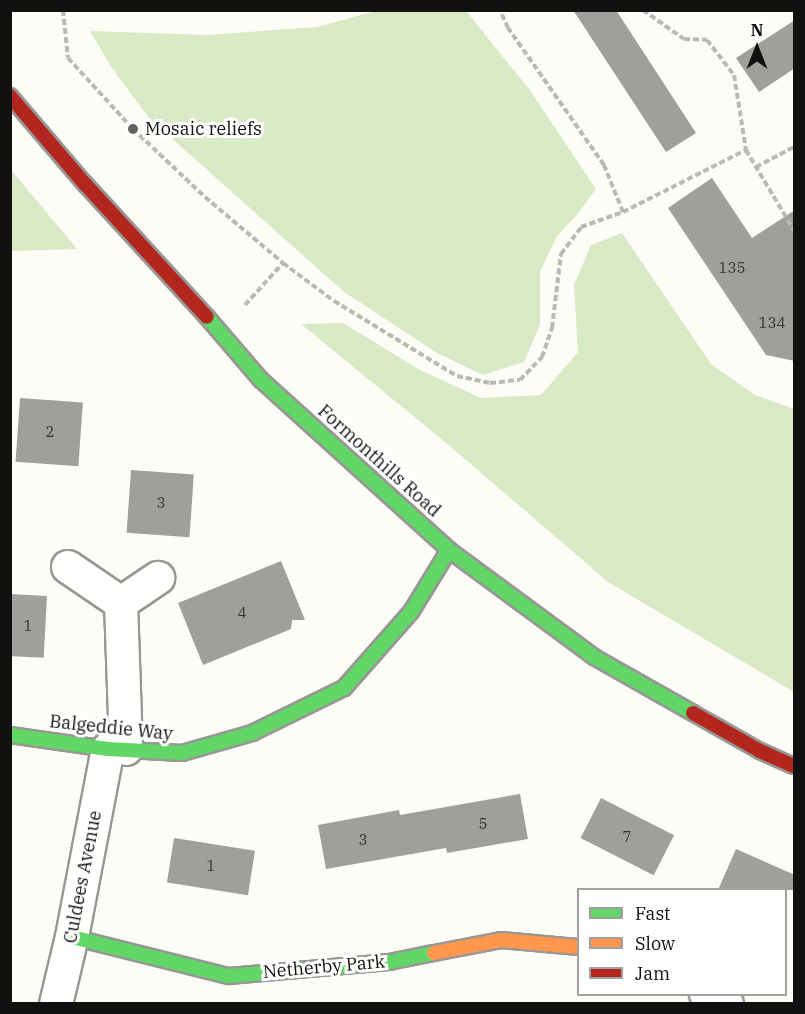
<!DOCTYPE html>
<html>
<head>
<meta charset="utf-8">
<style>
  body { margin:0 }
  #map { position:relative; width:805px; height:1014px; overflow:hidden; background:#fdfcf7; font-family:"IBM Plex Serif",serif }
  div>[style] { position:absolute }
  .forest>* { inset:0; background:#d8eac5 }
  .building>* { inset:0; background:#a19f9c; transform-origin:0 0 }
  .path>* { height:4px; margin-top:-2px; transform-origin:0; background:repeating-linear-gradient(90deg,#b9b9b8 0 6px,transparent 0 9px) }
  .roads { filter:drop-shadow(2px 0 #979795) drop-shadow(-2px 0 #979795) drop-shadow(0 2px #979795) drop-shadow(0 -2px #979795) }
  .street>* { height:32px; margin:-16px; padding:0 16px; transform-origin:16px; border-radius:16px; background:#fffffe }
  .fast>* { height:14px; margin:-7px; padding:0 7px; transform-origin:7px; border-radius:7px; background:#63d668 }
  .slow>* { height:14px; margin:-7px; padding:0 7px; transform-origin:7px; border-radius:7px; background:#ff974d }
  .jam>* { height:14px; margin:-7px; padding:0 7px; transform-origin:7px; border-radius:7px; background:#b3261e }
  .dots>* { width:16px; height:16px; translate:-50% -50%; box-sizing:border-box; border:3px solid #fff; border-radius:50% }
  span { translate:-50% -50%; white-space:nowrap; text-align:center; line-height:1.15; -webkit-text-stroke:6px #fff; paint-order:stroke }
  .number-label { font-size:15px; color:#353434 }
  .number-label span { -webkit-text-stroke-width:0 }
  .poi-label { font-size:18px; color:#111 }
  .left { translate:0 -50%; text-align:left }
  .street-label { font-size:18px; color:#111 }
  .frame { position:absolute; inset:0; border:12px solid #111; pointer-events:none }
  .legend { position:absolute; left:577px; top:888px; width:210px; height:108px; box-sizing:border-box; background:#fff; border:2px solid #a0a0a0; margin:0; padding:8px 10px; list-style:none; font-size:18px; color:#111 }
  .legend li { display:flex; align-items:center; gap:12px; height:30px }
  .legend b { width:30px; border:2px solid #a0a0a0 }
  .north { position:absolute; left:727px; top:18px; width:60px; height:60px; -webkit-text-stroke:4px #fff; paint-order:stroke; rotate:0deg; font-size:16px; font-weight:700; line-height:24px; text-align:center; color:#111 }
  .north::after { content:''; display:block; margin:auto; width:21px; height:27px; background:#111; clip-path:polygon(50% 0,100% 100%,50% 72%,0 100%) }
</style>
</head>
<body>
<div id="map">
  <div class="forest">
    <div style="clip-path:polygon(379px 10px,466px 11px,529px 89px,596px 189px,576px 216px,557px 236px,540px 272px,540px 325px,524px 362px,483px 375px,437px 353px,344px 292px,149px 118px,112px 68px,90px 31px,208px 35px,317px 27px)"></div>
    <div style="clip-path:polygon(10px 170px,11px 170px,77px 249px,11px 251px)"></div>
    <div style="clip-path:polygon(622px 233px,711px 364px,755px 395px,794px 409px,794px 692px,608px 582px,445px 442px,301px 324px,343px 323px,420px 370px,481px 398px,541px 395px,578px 352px,574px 285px,591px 245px)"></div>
  </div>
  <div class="building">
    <div style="clip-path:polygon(573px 10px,616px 10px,696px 133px,666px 152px)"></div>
    <div style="clip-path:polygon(795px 20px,795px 68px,759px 92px,736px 58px)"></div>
    <div style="clip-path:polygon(712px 178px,752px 238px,795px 210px,795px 361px,766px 355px,668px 208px)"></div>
    <div style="left:20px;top:398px;width:63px;height:64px;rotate:4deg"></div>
    <div style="left:131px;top:470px;width:63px;height:63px;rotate:4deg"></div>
    <div style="clip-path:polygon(281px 561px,305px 620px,292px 620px,291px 629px,203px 665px,178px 603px)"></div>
    <div style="left:10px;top:594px;width:37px;height:62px;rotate:3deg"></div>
    <div style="clip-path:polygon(520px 794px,528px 839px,447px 853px,446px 848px,326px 869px,318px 825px,399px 810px,400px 815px)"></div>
    <div style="left:601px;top:798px;width:82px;height:45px;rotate:27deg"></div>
    <div style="left:174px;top:838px;width:82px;height:45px;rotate:9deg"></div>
    <div style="clip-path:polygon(736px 849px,795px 875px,795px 890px,718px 890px)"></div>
  </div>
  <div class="path">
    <div style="left:63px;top:10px;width:48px;rotate:84.1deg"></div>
    <div style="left:68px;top:58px;width:96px;rotate:47.5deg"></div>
    <div style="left:133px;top:129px;width:99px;rotate:43.4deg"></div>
    <div style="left:205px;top:197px;width:102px;rotate:40.2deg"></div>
    <div style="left:283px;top:263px;width:64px;rotate:36.7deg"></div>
    <div style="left:334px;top:301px;width:144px;rotate:31.4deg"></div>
    <div style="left:457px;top:376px;width:34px;rotate:12deg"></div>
    <div style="left:490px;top:383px;width:30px;rotate:-6deg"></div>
    <div style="left:520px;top:380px;width:32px;rotate:-46deg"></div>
    <div style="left:542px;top:357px;width:31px;rotate:-71deg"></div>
    <div style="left:552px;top:328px;width:75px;rotate:-83.1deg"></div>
    <div style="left:561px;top:254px;width:34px;rotate:-53deg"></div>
    <div style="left:581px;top:227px;width:45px;rotate:-19.7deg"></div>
    <div style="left:623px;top:212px;width:51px;rotate:-112deg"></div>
    <div style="left:604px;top:165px;width:167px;rotate:-125deg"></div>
    <div style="left:508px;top:28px;width:20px;rotate:-114deg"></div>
    <div style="left:643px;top:10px;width:50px;rotate:35.3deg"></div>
    <div style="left:684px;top:39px;width:23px;rotate:2deg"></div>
    <div style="left:707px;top:40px;width:44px;rotate:52.4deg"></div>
    <div style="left:734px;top:75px;width:76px;rotate:80.9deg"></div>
    <div style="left:746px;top:150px;width:94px;rotate:59.3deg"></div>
    <div style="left:756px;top:167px;width:43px;rotate:-27.8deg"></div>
    <div style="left:623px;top:212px;width:138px;rotate:-26.8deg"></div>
    <div style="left:245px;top:305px;width:57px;rotate:-47.9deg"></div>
  </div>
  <div class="roads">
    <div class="street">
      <div style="left:68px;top:567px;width:64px;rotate:34.2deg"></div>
      <div style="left:121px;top:603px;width:146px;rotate:88deg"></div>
      <div style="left:121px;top:603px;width:45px;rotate:-34deg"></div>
      <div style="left:706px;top:994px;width:23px;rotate:25deg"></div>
      <div style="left:56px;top:1004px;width:69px;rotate:-76.6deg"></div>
      <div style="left:72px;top:937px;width:191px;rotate:-79.2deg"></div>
    </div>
    <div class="fast">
      <div style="left:207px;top:317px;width:83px;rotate:49.4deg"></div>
      <div style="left:261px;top:380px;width:253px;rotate:42.1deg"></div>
      <div style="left:449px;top:550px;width:180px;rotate:36.4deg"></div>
      <div style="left:594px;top:657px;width:114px;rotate:29.5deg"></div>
      <div style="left:10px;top:735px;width:99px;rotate:8.1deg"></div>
      <div style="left:108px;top:749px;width:74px;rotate:3.1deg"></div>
      <div style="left:182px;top:753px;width:73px;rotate:-15.9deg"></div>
      <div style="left:252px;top:733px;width:102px;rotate:-26.1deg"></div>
      <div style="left:344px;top:688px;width:101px;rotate:-48.6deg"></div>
      <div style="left:411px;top:612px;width:73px;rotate:-58.5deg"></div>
      <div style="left:72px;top:937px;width:162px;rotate:14deg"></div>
      <div style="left:229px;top:976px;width:161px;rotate:-5deg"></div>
      <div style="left:389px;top:962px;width:46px;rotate:-11.3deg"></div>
    </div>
    <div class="slow">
      <div style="left:434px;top:953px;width:68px;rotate:-11deg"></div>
      <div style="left:501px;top:940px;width:77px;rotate:5.2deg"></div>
    </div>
    <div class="jam">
      <div style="left:10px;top:96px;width:116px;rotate:49.6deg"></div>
      <div style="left:85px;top:184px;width:180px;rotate:47.5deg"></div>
      <div style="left:693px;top:713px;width:77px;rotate:29.6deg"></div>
      <div style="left:760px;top:751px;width:37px;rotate:24deg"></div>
    </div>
  </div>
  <div class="dots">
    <div style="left:133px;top:129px;background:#646362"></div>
  </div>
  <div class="number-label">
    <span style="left:732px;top:268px">135</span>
    <span style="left:772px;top:323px">134</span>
    <span style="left:50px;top:432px">2</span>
    <span style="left:161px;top:503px">3</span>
    <span style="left:242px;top:613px">4</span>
    <span style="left:28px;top:626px">1</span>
    <span style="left:483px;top:824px">5</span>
    <span style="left:627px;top:837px">7</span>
    <span style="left:363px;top:840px">3</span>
    <span style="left:211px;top:866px">1</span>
  </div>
  <div class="poi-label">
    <span class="left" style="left:145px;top:129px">Mosaic reliefs</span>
  </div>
  <div class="street-label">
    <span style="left:379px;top:461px;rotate:42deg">Formonthills Road</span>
    <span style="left:111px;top:728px;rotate:6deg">Balgeddie Way</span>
    <span style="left:83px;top:877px;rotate:-79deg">Culdees Avenue</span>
    <span style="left:324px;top:967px;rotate:-5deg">Netherby Park</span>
  </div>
  <div class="frame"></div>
  <ul class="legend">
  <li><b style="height:8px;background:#63d668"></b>Fast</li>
  <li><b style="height:8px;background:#ff974d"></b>Slow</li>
  <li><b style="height:8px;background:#b3261e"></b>Jam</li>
  </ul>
  <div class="north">N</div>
</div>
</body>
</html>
